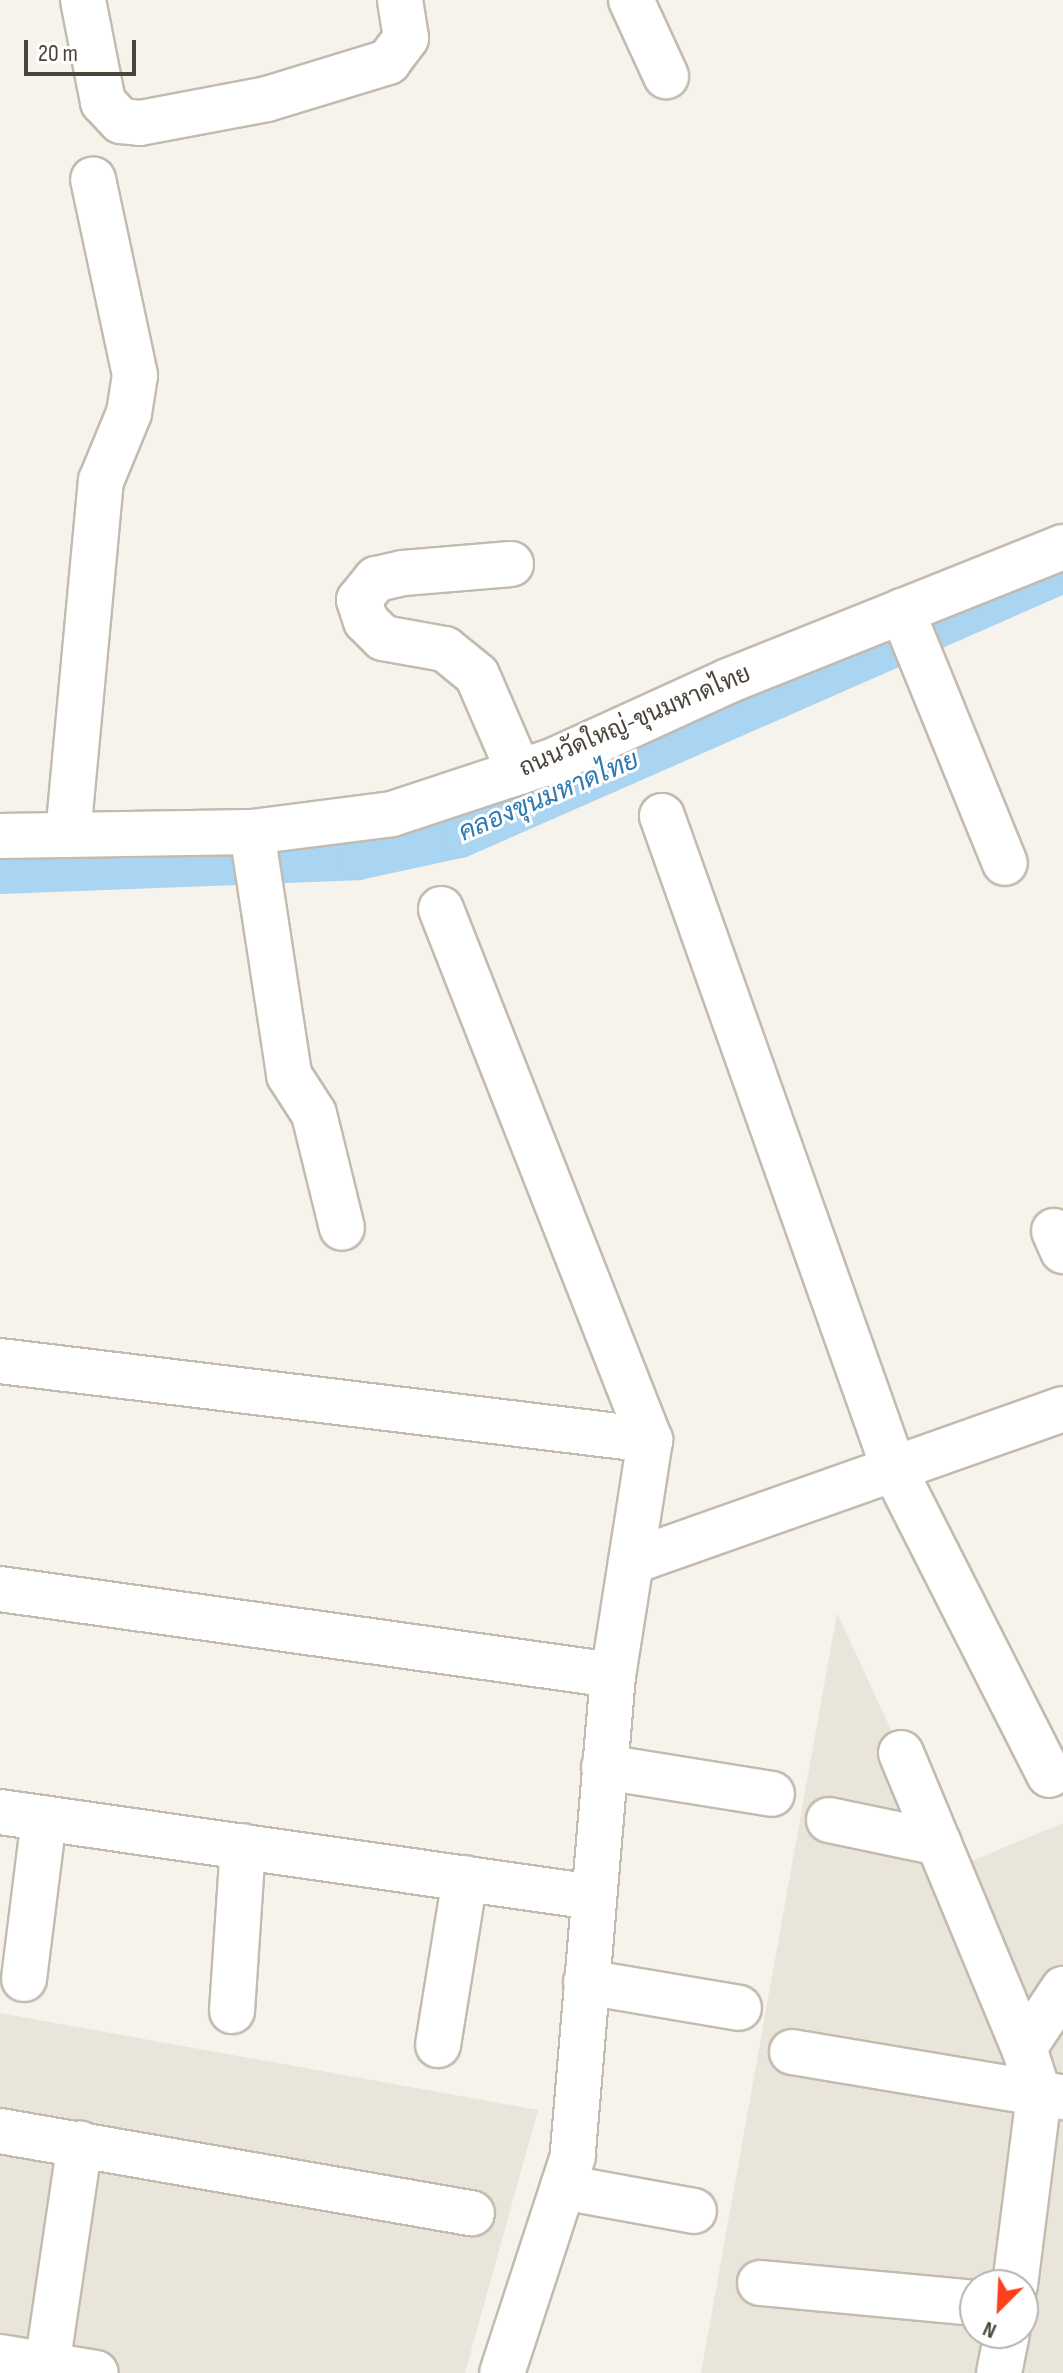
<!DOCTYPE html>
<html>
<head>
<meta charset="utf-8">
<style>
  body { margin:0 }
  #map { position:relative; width:1063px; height:2373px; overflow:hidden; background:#f6f3ec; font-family:"Sofia Sans Condensed",Sarabun,sans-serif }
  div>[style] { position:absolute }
  .residential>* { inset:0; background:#eae5da }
  .canal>* { height:40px; margin:-20px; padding:0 20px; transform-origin:20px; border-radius:20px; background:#a9d4f2 }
  .roads { filter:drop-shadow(2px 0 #c2bbae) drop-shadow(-2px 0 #c2bbae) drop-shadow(0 2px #c2bbae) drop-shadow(0 -2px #c2bbae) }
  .minor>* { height:44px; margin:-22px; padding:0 22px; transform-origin:22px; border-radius:22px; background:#fff }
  span { translate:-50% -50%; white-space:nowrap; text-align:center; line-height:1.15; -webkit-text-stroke:6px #fff; paint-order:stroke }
  .street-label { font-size:24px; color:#4b4439 }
  .water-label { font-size:26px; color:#2e7ab2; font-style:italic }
  .north { position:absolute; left:959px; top:2269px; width:80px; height:80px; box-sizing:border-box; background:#fff; border:2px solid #b7b4b0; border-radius:50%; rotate:204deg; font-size:22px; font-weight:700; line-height:32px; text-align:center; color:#4b4439 }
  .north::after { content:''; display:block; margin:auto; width:28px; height:36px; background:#fc3f1d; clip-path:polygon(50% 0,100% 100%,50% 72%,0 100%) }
  .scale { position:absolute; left:24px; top:40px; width:112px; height:36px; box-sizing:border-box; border:4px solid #4b4439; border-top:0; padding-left:10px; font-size:24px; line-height:28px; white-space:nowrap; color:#4b4439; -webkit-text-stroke:6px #fff; paint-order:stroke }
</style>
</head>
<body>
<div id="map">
  <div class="residential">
    <div style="clip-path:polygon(evenodd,837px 1613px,955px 1868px,1063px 1823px,1063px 2373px,701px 2373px,837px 1613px,975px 2285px,1023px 2285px,1023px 2333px,975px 2333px,975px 2285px)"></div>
    <div style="clip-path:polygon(0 2013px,538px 2110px,465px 2373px,0 2373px)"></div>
  </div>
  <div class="canal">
    <div style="left:0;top:874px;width:358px;rotate:-2.2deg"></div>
    <div style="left:358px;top:860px;width:104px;rotate:-12.2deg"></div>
    <div style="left:460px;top:838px;width:659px;rotate:-23.72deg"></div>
  </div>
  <div class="roads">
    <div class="minor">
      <div style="left:83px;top:0;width:104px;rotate:78.9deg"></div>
      <div style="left:103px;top:102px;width:26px;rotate:47deg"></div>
      <div style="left:121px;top:121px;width:19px;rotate:6deg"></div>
      <div style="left:140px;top:123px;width:129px;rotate:-10.7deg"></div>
      <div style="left:267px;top:99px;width:127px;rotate:-17deg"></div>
      <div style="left:388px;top:62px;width:30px;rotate:-53deg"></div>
      <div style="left:406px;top:38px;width:38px;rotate:-99deg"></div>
      <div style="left:631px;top:0;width:84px;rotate:65.3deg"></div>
      <div style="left:511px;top:564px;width:108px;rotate:175.2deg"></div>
      <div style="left:403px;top:573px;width:28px;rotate:167deg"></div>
      <div style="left:376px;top:579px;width:27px;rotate:129deg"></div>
      <div style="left:359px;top:600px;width:22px;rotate:72deg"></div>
      <div style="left:366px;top:621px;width:24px;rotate:45deg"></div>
      <div style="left:383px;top:638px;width:63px;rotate:10.1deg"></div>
      <div style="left:445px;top:649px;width:41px;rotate:39.1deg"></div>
      <div style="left:477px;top:675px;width:106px;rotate:66.6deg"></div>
      <div style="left:902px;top:611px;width:272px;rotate:67.8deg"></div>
      <div style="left:662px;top:816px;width:693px;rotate:70.44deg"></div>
      <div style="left:894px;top:1469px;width:343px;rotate:63.1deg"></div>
      <div style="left:252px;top:832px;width:246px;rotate:81.3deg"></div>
      <div style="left:289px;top:1075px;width:46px;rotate:57.3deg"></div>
      <div style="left:314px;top:1114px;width:117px;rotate:76.2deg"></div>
      <div style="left:68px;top:835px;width:356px;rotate:-84.7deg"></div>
      <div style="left:101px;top:481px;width:74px;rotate:-67.6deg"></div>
      <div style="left:129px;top:413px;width:38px;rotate:-81deg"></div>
      <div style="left:135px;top:375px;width:200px;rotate:-102.1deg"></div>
      <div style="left:0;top:836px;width:252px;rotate:-0.9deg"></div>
      <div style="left:252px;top:832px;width:141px;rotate:-7.3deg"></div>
      <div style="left:392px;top:814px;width:172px;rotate:-18.3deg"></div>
      <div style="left:555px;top:760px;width:190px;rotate:-24.5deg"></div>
      <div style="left:728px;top:681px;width:361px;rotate:-21.8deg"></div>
      <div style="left:441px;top:909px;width:571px;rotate:68.52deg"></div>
      <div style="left:650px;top:1440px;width:238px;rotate:98.9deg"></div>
      <div style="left:613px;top:1675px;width:483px;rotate:94.8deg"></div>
      <div style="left:573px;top:2156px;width:228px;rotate:108.1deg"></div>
      <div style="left:1054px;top:1231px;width:22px;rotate:66deg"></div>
      <div style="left:0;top:1361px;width:655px;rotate:6.93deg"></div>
      <div style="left:631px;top:1562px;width:458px;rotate:-19.5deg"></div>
      <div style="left:0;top:1589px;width:619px;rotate:7.99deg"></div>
      <div style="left:901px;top:1753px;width:320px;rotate:67.4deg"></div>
      <div style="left:604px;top:1767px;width:170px;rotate:9.1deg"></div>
      <div style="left:0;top:1812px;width:599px;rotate:8.16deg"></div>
      <div style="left:829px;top:1820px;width:112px;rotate:11.8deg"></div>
      <div style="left:24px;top:1979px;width:162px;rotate:-82.9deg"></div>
      <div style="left:586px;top:1982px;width:155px;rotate:9.6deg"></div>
      <div style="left:232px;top:2011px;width:165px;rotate:-86.2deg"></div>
      <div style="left:438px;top:2045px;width:169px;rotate:-80.8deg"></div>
      <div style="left:792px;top:2052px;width:274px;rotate:9.5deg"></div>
      <div style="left:0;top:2131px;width:479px;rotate:9.9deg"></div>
      <div style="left:563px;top:2187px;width:133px;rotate:10.4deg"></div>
      <div style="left:760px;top:2283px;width:216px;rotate:5.3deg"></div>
      <div style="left:1015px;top:2285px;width:193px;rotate:-82.8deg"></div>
      <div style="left:1039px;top:2094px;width:48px;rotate:-108.1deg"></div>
      <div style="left:1024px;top:2048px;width:71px;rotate:-56.5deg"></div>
      <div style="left:0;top:2357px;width:97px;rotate:9.5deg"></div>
      <div style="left:46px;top:2373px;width:232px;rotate:-81.6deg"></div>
      <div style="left:999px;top:2373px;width:41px;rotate:-78.7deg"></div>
    </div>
  </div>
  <div class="street-label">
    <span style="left:635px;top:721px;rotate:-23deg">ถนนวัดใหญ่-ขุนมหาดไทย</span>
  </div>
  <div class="water-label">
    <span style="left:549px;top:797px;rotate:-23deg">คลองขุนมหาดไทย</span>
  </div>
  <div class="north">N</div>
  <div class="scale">20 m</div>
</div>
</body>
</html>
